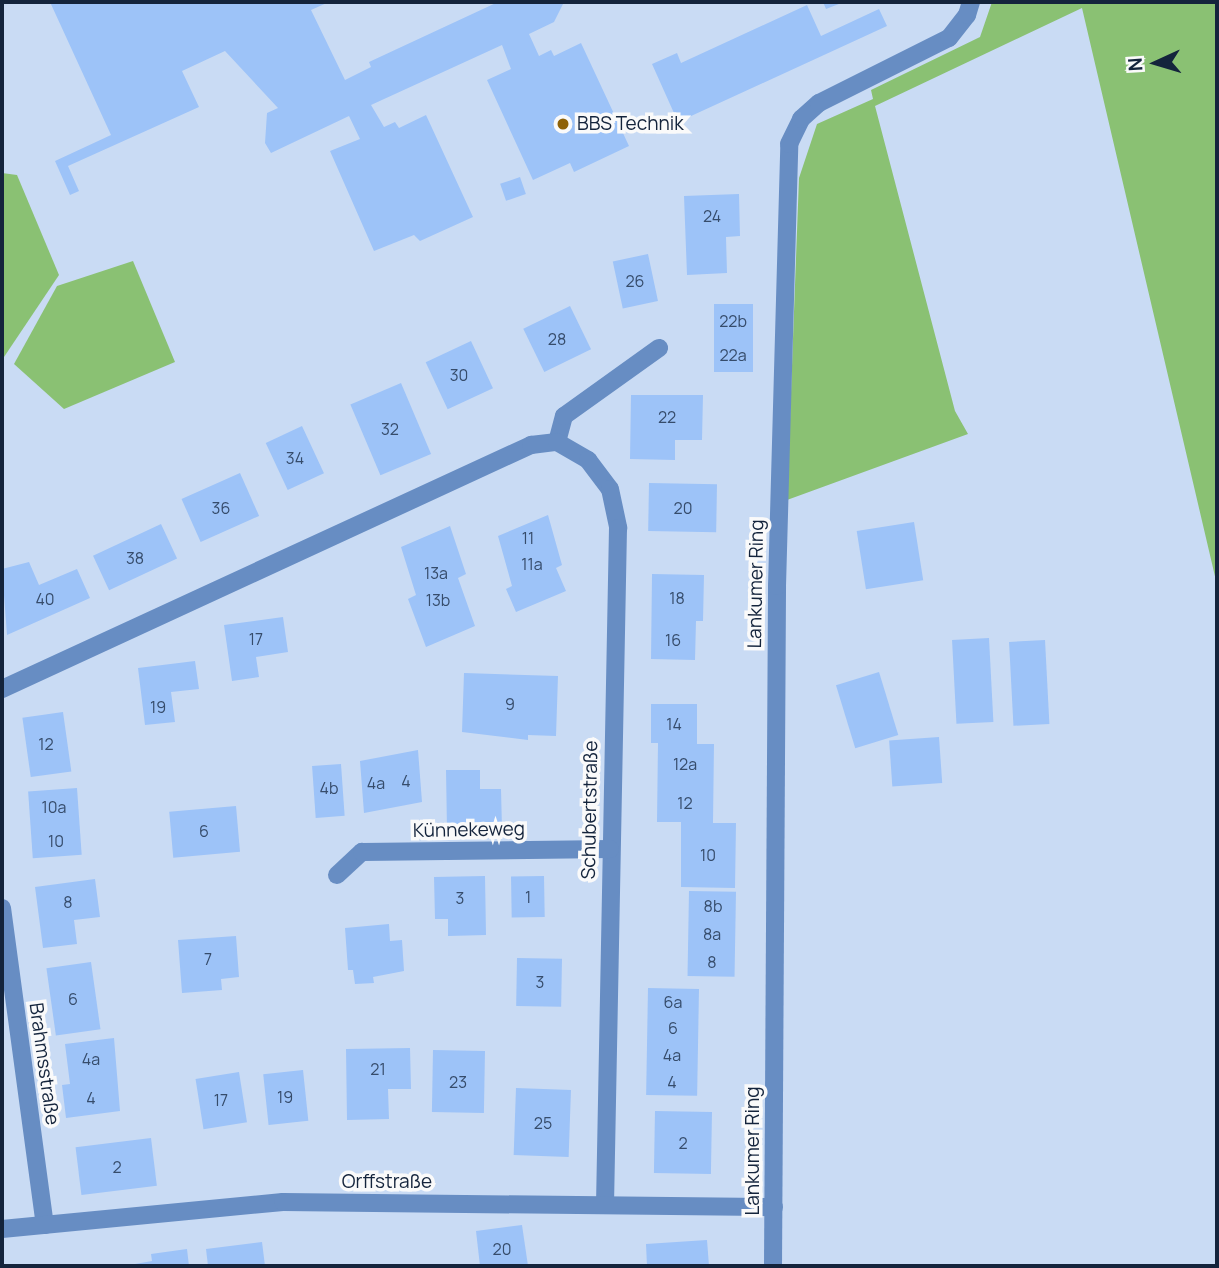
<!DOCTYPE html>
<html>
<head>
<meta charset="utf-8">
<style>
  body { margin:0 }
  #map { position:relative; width:1219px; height:1268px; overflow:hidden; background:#c9dbf4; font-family:Manrope,sans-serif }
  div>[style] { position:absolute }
  .green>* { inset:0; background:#8ac173 }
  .building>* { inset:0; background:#9dc3f8; transform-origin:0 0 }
  .minor>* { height:18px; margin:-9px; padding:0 9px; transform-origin:9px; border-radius:9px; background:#678dc3 }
  .dots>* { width:19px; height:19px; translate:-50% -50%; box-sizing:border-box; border:4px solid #fafafa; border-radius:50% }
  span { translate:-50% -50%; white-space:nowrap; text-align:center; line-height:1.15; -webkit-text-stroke:7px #fafafa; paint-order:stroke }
  .number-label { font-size:16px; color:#364c6b }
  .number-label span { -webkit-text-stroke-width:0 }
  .poi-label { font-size:19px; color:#14243c }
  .left { translate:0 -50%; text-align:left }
  .street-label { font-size:19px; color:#14243c }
  .frame { position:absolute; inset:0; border:4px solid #14243c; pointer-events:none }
  .north { position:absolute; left:1121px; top:28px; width:70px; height:70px; -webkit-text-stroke:5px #fafafa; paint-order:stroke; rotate:266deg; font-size:19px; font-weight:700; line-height:28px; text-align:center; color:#14243c }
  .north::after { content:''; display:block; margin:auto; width:24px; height:32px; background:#14243c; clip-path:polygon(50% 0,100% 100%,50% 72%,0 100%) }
</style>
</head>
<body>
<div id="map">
  <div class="green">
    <div style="clip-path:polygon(992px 2px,1217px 2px,1217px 585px,1082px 8px,875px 106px,955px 411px,968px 434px,787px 500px,799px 178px,817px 124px,873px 99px,871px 90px,980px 37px)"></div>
    <div style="clip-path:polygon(2px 173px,17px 175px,59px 275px,2px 360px)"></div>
    <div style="clip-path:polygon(133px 261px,175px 362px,64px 409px,14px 364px,57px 286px)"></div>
  </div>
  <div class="building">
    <div style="clip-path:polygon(50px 2px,329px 2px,311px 10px,345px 80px,371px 67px,369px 62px,498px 2px,564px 2px,554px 22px,529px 34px,539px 56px,551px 50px,554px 56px,581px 43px,629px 146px,574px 172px,570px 163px,533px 180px,487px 80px,511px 69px,502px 45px,371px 105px,384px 127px,395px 122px,399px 128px,426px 115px,473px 217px,420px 241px,414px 235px,374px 251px,330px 151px,360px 139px,349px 116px,271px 153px,265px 143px,267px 113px,278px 108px,225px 51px,182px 71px,199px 107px,68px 166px,79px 191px,70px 195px,55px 161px,111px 135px)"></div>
    <div style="clip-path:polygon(823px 2px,844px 2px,826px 9px)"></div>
    <div style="clip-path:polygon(807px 5px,821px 36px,879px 9px,887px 26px,678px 122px,652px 64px,677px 53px,681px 63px)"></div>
    <div style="left:520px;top:177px;width:18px;height:21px;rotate:71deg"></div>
    <div style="clip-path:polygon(739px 194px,740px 236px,726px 237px,727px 273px,687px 275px,684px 196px)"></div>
    <div style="left:648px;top:254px;width:48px;height:36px;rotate:78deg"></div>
    <div style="left:714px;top:304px;width:39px;height:68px"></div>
    <div style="left:570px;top:306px;width:48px;height:52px;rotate:64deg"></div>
    <div style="left:471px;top:341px;width:52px;height:50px;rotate:65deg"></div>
    <div style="left:401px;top:383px;width:77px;height:55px;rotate:67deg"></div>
    <div style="clip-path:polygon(631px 395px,703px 395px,702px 440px,675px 440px,675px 460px,630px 459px)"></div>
    <div style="left:302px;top:426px;width:52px;height:40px;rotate:65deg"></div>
    <div style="left:240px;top:473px;width:47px;height:64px;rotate:66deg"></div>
    <div style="left:649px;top:483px;width:68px;height:48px;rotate:1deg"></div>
    <div style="clip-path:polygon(548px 515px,562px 565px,556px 568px,566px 591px,516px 612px,506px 589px,512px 586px,498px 536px)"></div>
    <div style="left:914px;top:522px;width:59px;height:58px;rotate:81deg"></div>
    <div style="left:161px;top:524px;width:38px;height:75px;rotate:65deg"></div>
    <div style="clip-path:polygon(450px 526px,466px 574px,458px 578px,475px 626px,426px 647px,408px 599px,416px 595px,401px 547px)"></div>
    <div style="clip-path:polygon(29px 562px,39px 585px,77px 569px,90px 598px,7px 635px,2px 569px)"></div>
    <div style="clip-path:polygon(652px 574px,704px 575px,703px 621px,696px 621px,695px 660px,651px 659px)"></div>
    <div style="clip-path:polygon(283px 617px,288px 652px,256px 657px,259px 677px,232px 681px,224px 625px)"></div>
    <div style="left:989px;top:638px;width:84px;height:37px;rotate:87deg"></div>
    <div style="left:1045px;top:640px;width:84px;height:36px;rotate:87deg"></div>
    <div style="clip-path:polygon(195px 661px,199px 689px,171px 692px,175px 722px,145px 725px,138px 668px)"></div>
    <div style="left:879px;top:672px;width:66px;height:45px;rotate:73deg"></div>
    <div style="clip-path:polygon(464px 673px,558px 676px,556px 736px,528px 735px,528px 740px,462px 732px)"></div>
    <div style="clip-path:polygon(651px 704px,697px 704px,697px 744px,714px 744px,713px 823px,736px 823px,735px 888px,681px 887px,681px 822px,657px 822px,658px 743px,651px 743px)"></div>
    <div style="left:63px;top:712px;width:60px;height:41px;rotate:82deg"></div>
    <div style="left:939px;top:737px;width:46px;height:50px;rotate:86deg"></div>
    <div style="clip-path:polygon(418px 750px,422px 802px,364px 813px,360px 761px)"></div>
    <div style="left:341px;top:764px;width:52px;height:29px;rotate:86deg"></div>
    <div style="clip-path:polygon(446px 770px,480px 770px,480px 789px,501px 789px,502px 829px,447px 830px)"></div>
    <div style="left:77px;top:788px;width:67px;height:49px;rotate:86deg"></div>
    <div style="left:236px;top:806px;width:46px;height:67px;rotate:85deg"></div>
    <div style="clip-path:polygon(485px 876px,486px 935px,448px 936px,448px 919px,435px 919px,434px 877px)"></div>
    <div style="left:544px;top:876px;width:41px;height:33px;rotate:89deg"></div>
    <div style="clip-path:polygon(95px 879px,100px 917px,74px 920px,77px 944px,43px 948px,35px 887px)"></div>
    <div style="left:689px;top:891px;width:47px;height:85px;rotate:1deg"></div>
    <div style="clip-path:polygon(389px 924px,390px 941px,402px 940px,404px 971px,373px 977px,374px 983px,355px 984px,353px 970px,348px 970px,345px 928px)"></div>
    <div style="clip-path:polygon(236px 936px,239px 977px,221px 979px,222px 990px,182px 993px,178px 940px)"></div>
    <div style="left:517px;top:958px;width:45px;height:48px;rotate:1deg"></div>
    <div style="left:91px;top:962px;width:68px;height:45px;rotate:82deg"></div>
    <div style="left:648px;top:988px;width:51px;height:107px;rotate:1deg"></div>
    <div style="clip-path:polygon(114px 1038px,120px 1111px,66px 1118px,62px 1085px,70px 1084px,65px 1044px)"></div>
    <div style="clip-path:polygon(410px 1048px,411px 1089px,388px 1089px,389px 1119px,347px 1120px,346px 1049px)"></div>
    <div style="left:433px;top:1050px;width:52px;height:62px;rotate:1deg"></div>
    <div style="left:303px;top:1070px;width:51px;height:40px;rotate:84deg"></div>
    <div style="left:239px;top:1072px;width:51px;height:44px;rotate:81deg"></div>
    <div style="left:516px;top:1088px;width:55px;height:67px;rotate:2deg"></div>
    <div style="left:655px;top:1111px;width:57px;height:62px;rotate:1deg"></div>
    <div style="left:151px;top:1138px;width:48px;height:76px;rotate:83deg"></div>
    <div style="clip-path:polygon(522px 1225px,528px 1266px,480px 1266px,476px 1231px)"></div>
    <div style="clip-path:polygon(707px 1240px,709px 1266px,647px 1266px,646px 1244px)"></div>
    <div style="clip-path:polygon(262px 1242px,265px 1266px,208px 1266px,206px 1249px)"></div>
    <div style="clip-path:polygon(187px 1249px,189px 1266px,124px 1266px,152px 1261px,151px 1254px)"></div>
  </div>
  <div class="minor">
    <div style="left:557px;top:442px;width:27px;rotate:-75deg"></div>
    <div style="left:564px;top:416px;width:117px;rotate:-35.6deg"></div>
    <div style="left:2px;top:689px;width:583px;rotate:-24.76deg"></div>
    <div style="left:531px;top:445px;width:26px;rotate:-7deg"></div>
    <div style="left:557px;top:442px;width:36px;rotate:30deg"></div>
    <div style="left:588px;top:460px;width:36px;rotate:53deg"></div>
    <div style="left:610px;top:489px;width:40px;rotate:78deg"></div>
    <div style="left:618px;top:528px;width:676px;rotate:91.1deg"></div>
    <div style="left:337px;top:875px;width:34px;rotate:-43deg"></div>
    <div style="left:362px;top:852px;width:248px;rotate:-0.7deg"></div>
    <div style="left:2px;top:908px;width:320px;rotate:82.3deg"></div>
    <div style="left:2px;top:1229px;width:282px;rotate:-5.5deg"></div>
    <div style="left:283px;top:1202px;width:491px;rotate:0.6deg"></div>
    <div style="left:773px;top:1266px;width:680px;rotate:-89.66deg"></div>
    <div style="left:777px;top:586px;width:442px;rotate:-88.4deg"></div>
    <div style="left:789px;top:144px;width:28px;rotate:-64deg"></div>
    <div style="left:801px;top:119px;width:24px;rotate:-42deg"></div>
    <div style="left:819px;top:103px;width:145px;rotate:-26.6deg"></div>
    <div style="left:949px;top:38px;width:29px;rotate:-52deg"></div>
    <div style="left:967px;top:15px;width:14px;rotate:-73deg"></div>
  </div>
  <div class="dots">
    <div style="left:563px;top:124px;background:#8e6107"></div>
  </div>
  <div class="number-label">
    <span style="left:712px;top:216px">24</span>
    <span style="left:635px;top:281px">26</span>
    <span style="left:733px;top:321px">22b</span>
    <span style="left:557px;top:339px">28</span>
    <span style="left:733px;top:355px">22a</span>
    <span style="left:459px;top:375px">30</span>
    <span style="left:667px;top:417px">22</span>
    <span style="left:390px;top:429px">32</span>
    <span style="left:295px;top:458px">34</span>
    <span style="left:221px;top:508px">36</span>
    <span style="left:683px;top:508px">20</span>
    <span style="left:528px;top:538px">11</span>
    <span style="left:135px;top:558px">38</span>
    <span style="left:532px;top:564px">11a</span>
    <span style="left:436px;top:573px">13a</span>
    <span style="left:677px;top:598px">18</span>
    <span style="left:45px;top:599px">40</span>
    <span style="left:438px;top:600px">13b</span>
    <span style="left:256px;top:639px">17</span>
    <span style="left:673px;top:640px">16</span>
    <span style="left:510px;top:704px">9</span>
    <span style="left:158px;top:707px">19</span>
    <span style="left:674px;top:724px">14</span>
    <span style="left:46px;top:744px">12</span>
    <span style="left:685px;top:764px">12a</span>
    <span style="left:406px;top:781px">4</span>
    <span style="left:376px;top:783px">4a</span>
    <span style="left:329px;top:788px">4b</span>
    <span style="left:685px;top:803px">12</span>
    <span style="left:54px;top:807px">10a</span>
    <span style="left:204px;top:831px">6</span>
    <span style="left:56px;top:841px">10</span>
    <span style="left:708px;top:855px">10</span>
    <span style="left:528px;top:897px">1</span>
    <span style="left:460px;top:898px">3</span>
    <span style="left:68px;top:902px">8</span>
    <span style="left:713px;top:906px">8b</span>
    <span style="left:712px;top:934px">8a</span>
    <span style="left:208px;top:959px">7</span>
    <span style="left:712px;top:962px">8</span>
    <span style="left:540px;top:982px">3</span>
    <span style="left:73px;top:999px">6</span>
    <span style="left:673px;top:1002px">6a</span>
    <span style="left:673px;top:1028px">6</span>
    <span style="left:672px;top:1055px">4a</span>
    <span style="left:91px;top:1059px">4a</span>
    <span style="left:378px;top:1069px">21</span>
    <span style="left:458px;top:1082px">23</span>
    <span style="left:672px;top:1082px">4</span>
    <span style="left:285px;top:1097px">19</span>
    <span style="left:91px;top:1098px">4</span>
    <span style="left:221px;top:1100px">17</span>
    <span style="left:543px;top:1123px">25</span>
    <span style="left:683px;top:1143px">2</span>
    <span style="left:117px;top:1167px">2</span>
    <span style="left:502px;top:1249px">20</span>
  </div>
  <div class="poi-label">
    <span class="left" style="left:577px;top:124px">BBS Technik</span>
  </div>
  <div class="street-label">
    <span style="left:756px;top:584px;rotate:-89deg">Lankumer Ring</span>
    <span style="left:590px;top:810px;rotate:-89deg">Schubertstraße</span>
    <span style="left:469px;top:830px;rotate:-1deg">Künnekeweg</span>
    <span style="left:44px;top:1064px;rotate:82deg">Brahmsstraße</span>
    <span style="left:753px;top:1151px;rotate:-90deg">Lankumer Ring</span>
    <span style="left:387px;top:1182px">Orffstraße</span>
  </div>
  <div class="frame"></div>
  <div class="north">N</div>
</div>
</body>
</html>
